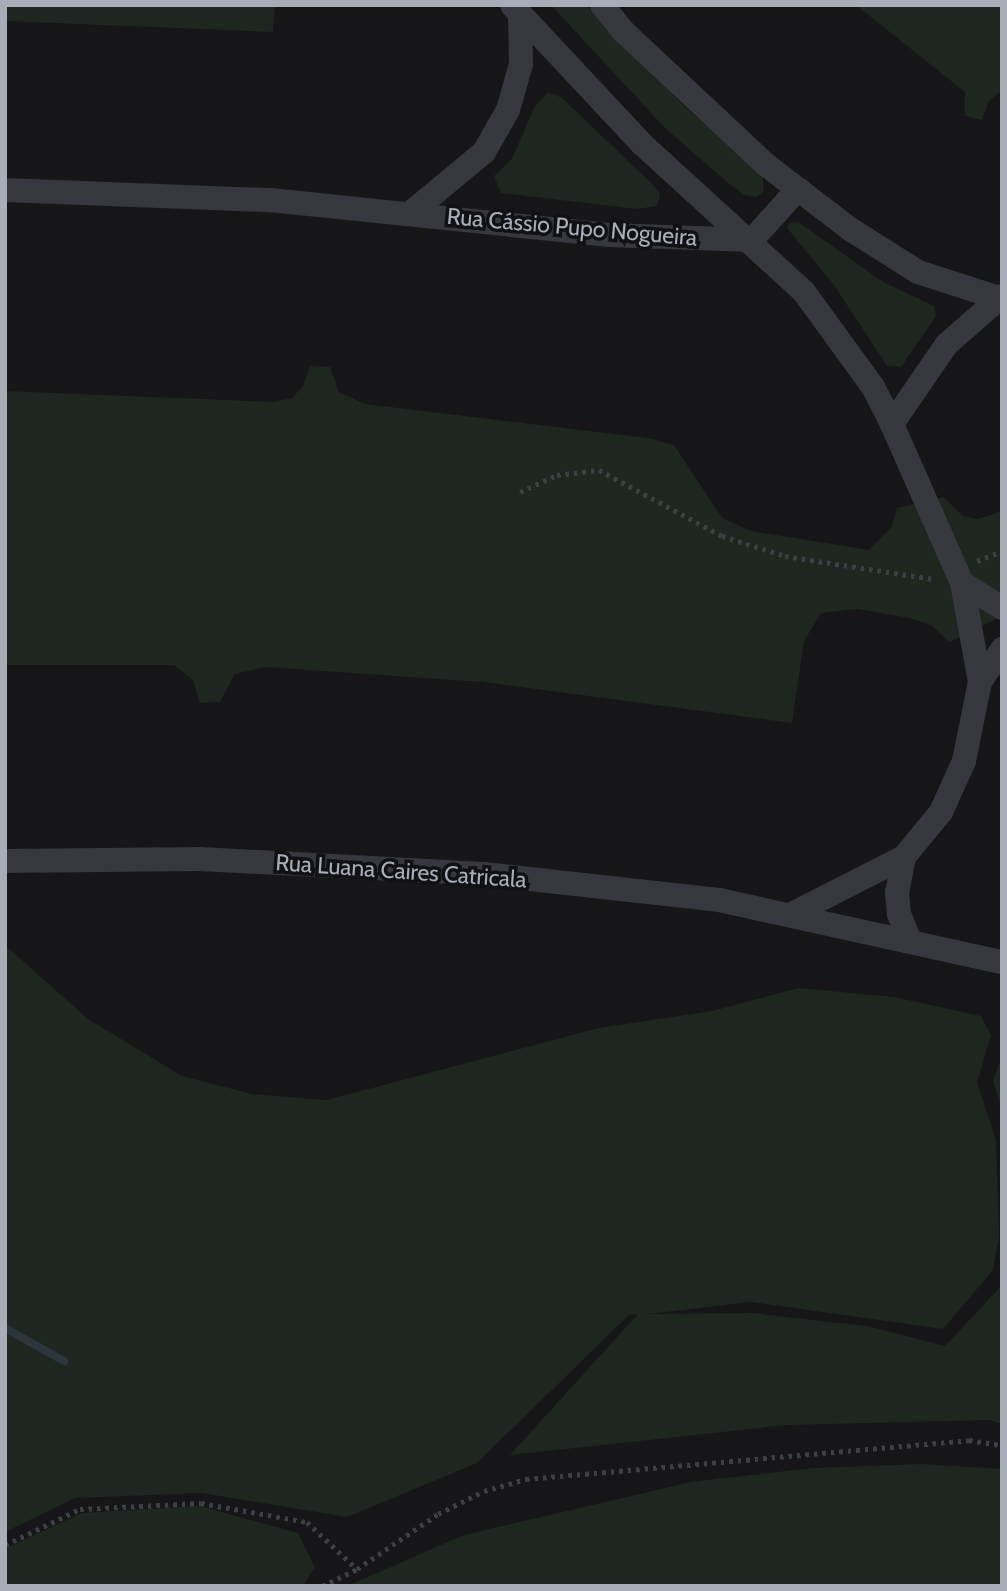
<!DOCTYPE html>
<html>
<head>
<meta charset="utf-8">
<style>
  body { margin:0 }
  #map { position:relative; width:1007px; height:1591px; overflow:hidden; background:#161618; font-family:Cabin,sans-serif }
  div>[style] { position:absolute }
  .green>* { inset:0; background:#1e261f }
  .stream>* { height:8px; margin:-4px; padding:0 4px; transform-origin:4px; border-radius:4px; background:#2c353c }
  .path>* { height:4.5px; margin-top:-2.25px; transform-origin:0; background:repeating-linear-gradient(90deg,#3d3f44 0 3.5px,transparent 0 8.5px) }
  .minor>* { height:24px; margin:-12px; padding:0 12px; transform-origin:12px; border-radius:12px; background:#37383d }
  span { translate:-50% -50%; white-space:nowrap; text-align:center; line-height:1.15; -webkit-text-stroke:7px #111113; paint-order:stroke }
  .street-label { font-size:23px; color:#a8adb8 }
  .frame { position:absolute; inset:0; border:7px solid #a8adb8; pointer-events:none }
</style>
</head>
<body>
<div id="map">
  <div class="green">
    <div style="clip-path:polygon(5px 5px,275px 5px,273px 32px,5px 21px)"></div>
    <div style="clip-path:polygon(551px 5px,586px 5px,683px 105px,763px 175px,763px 192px,757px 197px,744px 195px,727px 182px,665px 128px)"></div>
    <div style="clip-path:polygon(856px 5px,1002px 5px,1002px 90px,989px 101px,982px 120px,965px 116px,965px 92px)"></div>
    <div style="clip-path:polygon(548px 92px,562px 98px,653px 185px,660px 194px,657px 206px,637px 209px,501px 193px,494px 176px,512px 159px,535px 106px)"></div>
    <div style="clip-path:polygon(798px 222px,883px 282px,934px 306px,936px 316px,901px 367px,887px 366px,834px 285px,787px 228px,789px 223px)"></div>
    <div style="clip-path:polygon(310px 366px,330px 367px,339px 392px,365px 404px,648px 438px,674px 445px,722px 518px,751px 531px,869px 550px,891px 528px,897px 508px,943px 497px,963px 516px,978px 519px,1002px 511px,1002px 616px,949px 642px,931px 625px,910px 618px,857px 609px,821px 613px,804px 641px,792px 723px,483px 682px,265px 667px,235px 674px,220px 702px,200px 703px,193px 680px,174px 665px,5px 665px,5px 391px,274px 402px,292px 398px,303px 386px)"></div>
    <div style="clip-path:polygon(5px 945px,88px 1019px,182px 1076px,252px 1094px,327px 1100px,599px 1028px,712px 1011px,799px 988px,894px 997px,981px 1016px,991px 1035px,977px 1082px,996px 1140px,999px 1236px,993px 1270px,943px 1329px,751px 1302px,648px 1314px,752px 1313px,867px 1326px,945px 1346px,1002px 1285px,1002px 1424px,990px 1420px,786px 1425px,510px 1455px,638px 1314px,629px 1315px,477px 1463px,347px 1517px,202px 1493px,75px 1498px,5px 1532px)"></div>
    <div style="clip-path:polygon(1002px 1056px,1002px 1108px,993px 1081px)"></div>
    <div style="clip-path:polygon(922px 1464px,1002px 1469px,1002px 1586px,347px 1586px,464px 1535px,691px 1482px,813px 1468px)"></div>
    <div style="clip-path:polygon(200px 1506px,298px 1533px,315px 1567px,303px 1586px,5px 1586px,6px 1548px,82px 1513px)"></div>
  </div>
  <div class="stream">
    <div style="left:5px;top:1328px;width:68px;rotate:29.2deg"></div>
  </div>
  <div class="path">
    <div style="left:520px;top:492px;width:41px;rotate:-24.7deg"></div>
    <div style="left:557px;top:475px;width:42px;rotate:-6.8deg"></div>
    <div style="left:599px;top:470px;width:140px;rotate:28.2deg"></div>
    <div style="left:722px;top:536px;width:66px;rotate:17.6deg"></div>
    <div style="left:785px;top:556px;width:150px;rotate:8.8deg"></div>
    <div style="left:977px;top:561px;width:27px;rotate:-22deg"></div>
    <div style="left:5px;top:1545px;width:83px;rotate:-25.6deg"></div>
    <div style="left:80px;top:1509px;width:121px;rotate:-2.8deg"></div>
    <div style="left:201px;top:1503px;width:108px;rotate:10.2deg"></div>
    <div style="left:307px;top:1522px;width:69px;rotate:43.2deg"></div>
    <div style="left:322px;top:1586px;width:39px;rotate:-26deg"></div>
    <div style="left:357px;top:1569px;width:98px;rotate:-34.2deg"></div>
    <div style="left:438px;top:1514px;width:51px;rotate:-26.6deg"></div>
    <div style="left:484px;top:1491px;width:44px;rotate:-15.9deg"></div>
    <div style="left:526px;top:1479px;width:445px;rotate:-5deg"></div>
    <div style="left:969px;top:1440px;width:33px;rotate:9deg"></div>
  </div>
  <div class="minor">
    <div style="left:512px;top:5px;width:190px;rotate:46.9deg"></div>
    <div style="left:642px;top:144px;width:219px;rotate:42.4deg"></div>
    <div style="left:804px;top:292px;width:117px;rotate:54deg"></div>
    <div style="left:873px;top:387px;width:42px;rotate:62.8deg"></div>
    <div style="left:602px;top:5px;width:33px;rotate:51deg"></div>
    <div style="left:623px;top:31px;width:195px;rotate:43.1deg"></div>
    <div style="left:765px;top:164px;width:107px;rotate:37.4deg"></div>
    <div style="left:850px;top:229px;width:80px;rotate:32.3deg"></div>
    <div style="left:918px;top:272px;width:85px;rotate:17.8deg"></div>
    <div style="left:5px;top:190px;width:265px;rotate:2.2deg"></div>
    <div style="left:270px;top:200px;width:341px;rotate:5.9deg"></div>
    <div style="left:609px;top:235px;width:143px;rotate:2deg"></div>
    <div style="left:413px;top:211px;width:92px;rotate:-39.7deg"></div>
    <div style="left:484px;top:152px;width:48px;rotate:-60.3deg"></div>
    <div style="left:508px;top:110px;width:48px;rotate:-74.2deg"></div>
    <div style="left:521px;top:64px;width:47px;rotate:-91.2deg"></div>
    <div style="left:752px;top:240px;width:69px;rotate:-48deg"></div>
    <div style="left:962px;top:583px;width:47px;rotate:32deg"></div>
    <div style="left:980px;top:682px;width:40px;rotate:-56deg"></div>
    <div style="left:904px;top:857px;width:36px;rotate:101deg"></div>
    <div style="left:897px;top:892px;width:22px;rotate:85deg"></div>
    <div style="left:899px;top:914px;width:27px;rotate:68deg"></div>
    <div style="left:5px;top:861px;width:195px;rotate:-0.6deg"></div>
    <div style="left:200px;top:859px;width:284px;rotate:3deg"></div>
    <div style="left:484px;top:874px;width:236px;rotate:6.3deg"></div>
    <div style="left:719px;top:900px;width:290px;rotate:12.4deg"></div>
    <div style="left:794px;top:913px;width:123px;rotate:-27deg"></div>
    <div style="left:904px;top:857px;width:58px;rotate:-50.6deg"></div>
    <div style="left:941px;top:812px;width:56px;rotate:-65.7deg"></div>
    <div style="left:964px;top:761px;width:81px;rotate:-78.6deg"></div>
    <div style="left:980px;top:682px;width:101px;rotate:-100.3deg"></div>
    <div style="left:962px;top:583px;width:174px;rotate:-113.8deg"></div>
    <div style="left:892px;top:424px;width:97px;rotate:-55.5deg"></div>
    <div style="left:947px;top:344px;width:73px;rotate:-41.1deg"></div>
  </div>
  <div class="street-label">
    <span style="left:572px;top:227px;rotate:5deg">Rua Cássio Pupo Nogueira</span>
    <span style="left:401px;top:871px;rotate:4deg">Rua Luana Caires Catricala</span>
  </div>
  <div class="frame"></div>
</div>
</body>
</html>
